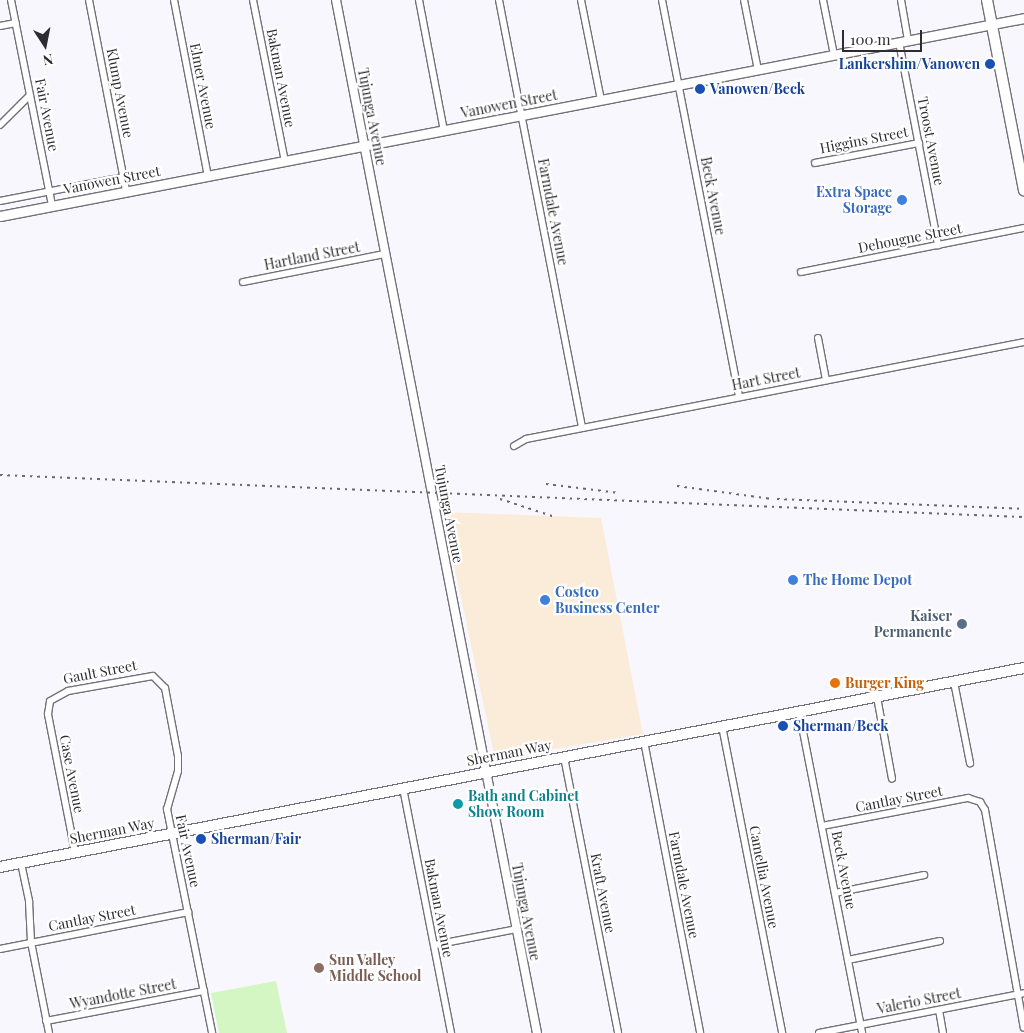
<!DOCTYPE html>
<html>
<head>
<meta charset="utf-8">
<style>
  body { margin:0 }
  #map { position:relative; width:1024px; height:1033px; overflow:hidden; background:#f8f7fe; font-family:"Playfair Display",serif }
  div>[style] { position:absolute }
  .commercial>* { inset:0; background:#faecd8 }
  .green>* { inset:0; background:#d3f6c2 }
  .roads { filter:drop-shadow(1px 0 #727178) drop-shadow(-1px 0 #727178) drop-shadow(0 1px #727178) drop-shadow(0 -1px #727178) }
  .minor>* { height:6px; margin:-3px; padding:0 3px; transform-origin:3px; border-radius:3px; background:#fff }
  .tertiary>* { height:8px; margin:-4px; padding:0 4px; transform-origin:4px; border-radius:4px; background:#fff }
  .secondary>* { height:9px; margin:-4.5px; padding:0 4.5px; transform-origin:4.5px; border-radius:4.5px; background:#fff }
  .primary>* { height:10px; margin:-5px; padding:0 5px; transform-origin:5px; border-radius:5px; background:#fff }
  .rail>* { height:2px; margin-top:-1px; transform-origin:0; background:repeating-linear-gradient(90deg,#68676c 0 2.5px,transparent 0 7.5px) }
  .dots>* { width:14px; height:14px; translate:-50% -50%; box-sizing:border-box; border:2px solid #fff; border-radius:50% }
  span { translate:-50% -50%; white-space:nowrap; text-align:center; line-height:1.15; -webkit-text-stroke:4.5px #fff; paint-order:stroke }
  .transit-label { font-size:14px; color:#164399; font-weight:700 }
  .right { translate:-100% -50%; text-align:right }
  .left { translate:0 -50%; text-align:left }
  .street-label { font-size:14px; color:#2d2c30 }
  .shop-label { font-size:14px; color:#366cbe; font-weight:700 }
  .service-label { font-size:14px; color:#4e5e75; font-weight:700 }
  .food-label { font-size:14px; color:#c56008; font-weight:700 }
  .culture-label { font-size:14px; color:#0d838f; font-weight:700 }
  .education-label { font-size:14px; color:#785e54; font-weight:700 }
  .north { position:absolute; left:20px; top:20px; width:50px; height:50px; -webkit-text-stroke:4px #fff; paint-order:stroke; rotate:169deg; font-size:14px; font-weight:700; line-height:20px; text-align:center; color:#2d2c30 }
  .north::after { content:''; display:block; margin:auto; width:18px; height:22px; background:#2d2c30; clip-path:polygon(50% 0,100% 100%,50% 72%,0 100%) }
  .scale { position:absolute; left:842px; top:30px; width:80px; height:22px; box-sizing:border-box; border:2px solid #2d2c30; border-top:0; padding-left:6px; font-size:15px; line-height:18px; white-space:nowrap; color:#2d2c30; -webkit-text-stroke:4px #fff; paint-order:stroke }
</style>
</head>
<body>
<div id="map">
  <div class="commercial">
    <div style="clip-path:polygon(443px 512px,601px 518px,643px 734px,495px 759px)"></div>
  </div>
  <div class="green">
    <div style="clip-path:polygon(276px 981px,287px 1033px,219px 1033px,211px 993px)"></div>
  </div>
  <div class="roads">
    <div class="minor">
      <div style="left:11px;top:0;width:210px;rotate:78.7deg"></div>
      <div style="left:89px;top:0;width:195px;rotate:79deg"></div>
      <div style="left:174px;top:0;width:179px;rotate:79.1deg"></div>
      <div style="left:253px;top:0;width:165px;rotate:78.8deg"></div>
      <div style="left:419px;top:0;width:133px;rotate:79.2deg"></div>
      <div style="left:499px;top:0;width:436px;rotate:79deg"></div>
      <div style="left:581px;top:0;width:102px;rotate:78.7deg"></div>
      <div style="left:662px;top:0;width:404px;rotate:79deg"></div>
      <div style="left:744px;top:0;width:71px;rotate:78.7deg"></div>
      <div style="left:823px;top:0;width:56px;rotate:78.7deg"></div>
      <div style="left:901px;top:0;width:41px;rotate:80.1deg"></div>
      <div style="left:0;top:26px;width:16px;rotate:-11deg"></div>
      <div style="left:899px;top:42px;width:207px;rotate:79.1deg"></div>
      <div style="left:0;top:125px;width:42px;rotate:-45deg"></div>
      <div style="left:815px;top:163px;width:106px;rotate:-10.9deg"></div>
      <div style="left:0;top:201px;width:125px;rotate:-11deg"></div>
      <div style="left:801px;top:272px;width:227px;rotate:-11.2deg"></div>
      <div style="left:243px;top:282px;width:145px;rotate:-11.2deg"></div>
      <div style="left:818px;top:338px;width:43px;rotate:79.2deg"></div>
      <div style="left:514px;top:446px;width:14px;rotate:-30deg"></div>
      <div style="left:526px;top:439px;width:507px;rotate:-11.02deg"></div>
      <div style="left:954px;top:682px;width:83px;rotate:78.8deg"></div>
      <div style="left:877px;top:697px;width:83px;rotate:79.6deg"></div>
      <div style="left:799px;top:711px;width:328px;rotate:78.9deg"></div>
      <div style="left:722px;top:726px;width:313px;rotate:78.9deg"></div>
      <div style="left:644px;top:741px;width:297px;rotate:79.1deg"></div>
      <div style="left:564px;top:757px;width:281px;rotate:78.9deg"></div>
      <div style="left:403px;top:788px;width:250px;rotate:78.9deg"></div>
      <div style="left:822px;top:826px;width:149px;rotate:-10.9deg"></div>
      <div style="left:968px;top:798px;width:13px;rotate:18deg"></div>
      <div style="left:980px;top:802px;width:9px;rotate:58deg"></div>
      <div style="left:985px;top:810px;width:221px;rotate:79.9deg"></div>
      <div style="left:75px;top:852px;width:141px;rotate:-101.1deg"></div>
      <div style="left:48px;top:714px;width:13px;rotate:-81deg"></div>
      <div style="left:50px;top:701px;width:21px;rotate:-29deg"></div>
      <div style="left:68px;top:691px;width:86px;rotate:-10deg"></div>
      <div style="left:153px;top:676px;width:17px;rotate:45deg"></div>
      <div style="left:165px;top:688px;width:69px;rotate:79.2deg"></div>
      <div style="left:178px;top:756px;width:15px;rotate:90deg"></div>
      <div style="left:178px;top:771px;width:40px;rotate:106deg"></div>
      <div style="left:167px;top:809px;width:228px;rotate:78.6deg"></div>
      <div style="left:21px;top:863px;width:40px;rotate:78deg"></div>
      <div style="left:29px;top:902px;width:40px;rotate:87.1deg"></div>
      <div style="left:31px;top:942px;width:93px;rotate:78.8deg"></div>
      <div style="left:835px;top:893px;width:91px;rotate:-11.4deg"></div>
      <div style="left:434px;top:945px;width:85px;rotate:-10.9deg"></div>
      <div style="left:0;top:949px;width:192px;rotate:-11.1deg"></div>
      <div style="left:848px;top:960px;width:94px;rotate:-11.7deg"></div>
      <div style="left:939px;top:1010px;width:23px;rotate:80deg"></div>
      <div style="left:46px;top:1021px;width:161px;rotate:-10.8deg"></div>
      <div style="left:819px;top:1033px;width:209px;rotate:-11deg"></div>
    </div>
    <div class="tertiary">
      <div style="left:336px;top:0;width:1052px;rotate:78.99deg"></div>
    </div>
    <div class="secondary">
      <div style="left:0;top:216px;width:1043px;rotate:-10.94deg"></div>
    </div>
    <div class="primary">
      <div style="left:987px;top:0;width:194px;rotate:79deg"></div>
      <div style="left:0;top:867px;width:1043px;rotate:-11deg"></div>
    </div>
  </div>
  <div class="rail">
    <div style="left:0;top:475px;width:1025px;rotate:2.35deg"></div>
    <div style="left:546px;top:484px;width:74px;rotate:7deg"></div>
    <div style="left:677px;top:486px;width:96px;rotate:7.8deg"></div>
    <div style="left:500px;top:499px;width:58px;rotate:18.1deg"></div>
    <div style="left:777px;top:499px;width:247px;rotate:2.3deg"></div>
  </div>
  <div class="dots">
    <div style="left:990px;top:64px;background:#1a4fb4"></div>
    <div style="left:700px;top:89px;background:#1a4fb4"></div>
    <div style="left:902px;top:200px;background:#3f7fe0"></div>
    <div style="left:793px;top:580px;background:#3f7fe0"></div>
    <div style="left:545px;top:600px;background:#3f7fe0"></div>
    <div style="left:962px;top:624px;background:#5c6f8a"></div>
    <div style="left:835px;top:683px;background:#e8710a"></div>
    <div style="left:783px;top:726px;background:#1a4fb4"></div>
    <div style="left:458px;top:804px;background:#0f9aa8"></div>
    <div style="left:201px;top:839px;background:#1a4fb4"></div>
    <div style="left:319px;top:968px;background:#8d6e63"></div>
  </div>
  <div class="transit-label">
    <span class="right" style="left:980px;top:64px">Lankershim/Vanowen</span>
    <span class="left" style="left:710px;top:89px">Vanowen/Beck</span>
    <span class="left" style="left:793px;top:726px">Sherman/Beck</span>
    <span class="left" style="left:211px;top:839px">Sherman/Fair</span>
  </div>
  <div class="street-label">
    <span style="left:281px;top:78px;rotate:79deg">Bakman Avenue</span>
    <span style="left:203px;top:86px;rotate:79deg">Elmer Avenue</span>
    <span style="left:120px;top:93px;rotate:79deg">Klump Avenue</span>
    <span style="left:509px;top:104px;rotate:-11deg">Vanowen Street</span>
    <span style="left:47px;top:115px;rotate:79deg">Fair Avenue</span>
    <span style="left:372px;top:117px;rotate:79deg">Tujunga Avenue</span>
    <span style="left:864px;top:140px;rotate:-11deg">Higgins Street</span>
    <span style="left:931px;top:141px;rotate:79deg">Troost Avenue</span>
    <span style="left:112px;top:180px;rotate:-11deg">Vanowen Street</span>
    <span style="left:713px;top:196px;rotate:79deg">Beck Avenue</span>
    <span style="left:553px;top:212px;rotate:79deg">Farmdale Avenue</span>
    <span style="left:910px;top:238px;rotate:-11deg">Dehougne Street</span>
    <span style="left:312px;top:256px;rotate:-11deg">Hartland Street</span>
    <span style="left:766px;top:379px;rotate:-11deg">Hart Street</span>
    <span style="left:449px;top:514px;rotate:79deg">Tujunga Avenue</span>
    <span style="left:100px;top:672px;rotate:-11deg">Gault Street</span>
    <span style="left:509px;top:753px;rotate:-11deg">Sherman Way</span>
    <span style="left:72px;top:774px;rotate:79deg">Case Avenue</span>
    <span style="left:899px;top:799px;rotate:-11deg">Cantlay Street</span>
    <span style="left:112px;top:831px;rotate:-11deg">Sherman Way</span>
    <span style="left:188px;top:851px;rotate:78deg">Fair Avenue</span>
    <span style="left:844px;top:870px;rotate:79deg">Beck Avenue</span>
    <span style="left:764px;top:877px;rotate:79deg">Camellia Avenue</span>
    <span style="left:684px;top:885px;rotate:79deg">Farmdale Avenue</span>
    <span style="left:603px;top:893px;rotate:79deg">Kraft Avenue</span>
    <span style="left:439px;top:908px;rotate:79deg">Bakman Avenue</span>
    <span style="left:526px;top:912px;rotate:79deg">Tujunga Avenue</span>
    <span style="left:92px;top:918px;rotate:-11deg">Cantlay Street</span>
    <span style="left:123px;top:994px;rotate:-11deg">Wyandotte Street</span>
    <span style="left:919px;top:1001px;rotate:-11deg">Valerio Street</span>
  </div>
  <div class="shop-label">
    <span class="right" style="left:892px;top:200px">Extra Space<br>Storage</span>
    <span class="left" style="left:803px;top:580px">The Home Depot</span>
    <span class="left" style="left:555px;top:600px">Costco<br>Business Center</span>
  </div>
  <div class="service-label">
    <span class="right" style="left:952px;top:624px">Kaiser<br>Permanente</span>
  </div>
  <div class="food-label">
    <span class="left" style="left:845px;top:683px">Burger King</span>
  </div>
  <div class="culture-label">
    <span class="left" style="left:468px;top:804px">Bath and Cabinet<br>Show Room</span>
  </div>
  <div class="education-label">
    <span class="left" style="left:329px;top:968px">Sun Valley<br>Middle School</span>
  </div>
  <div class="north">N</div>
  <div class="scale">100 m</div>
</div>
</body>
</html>
